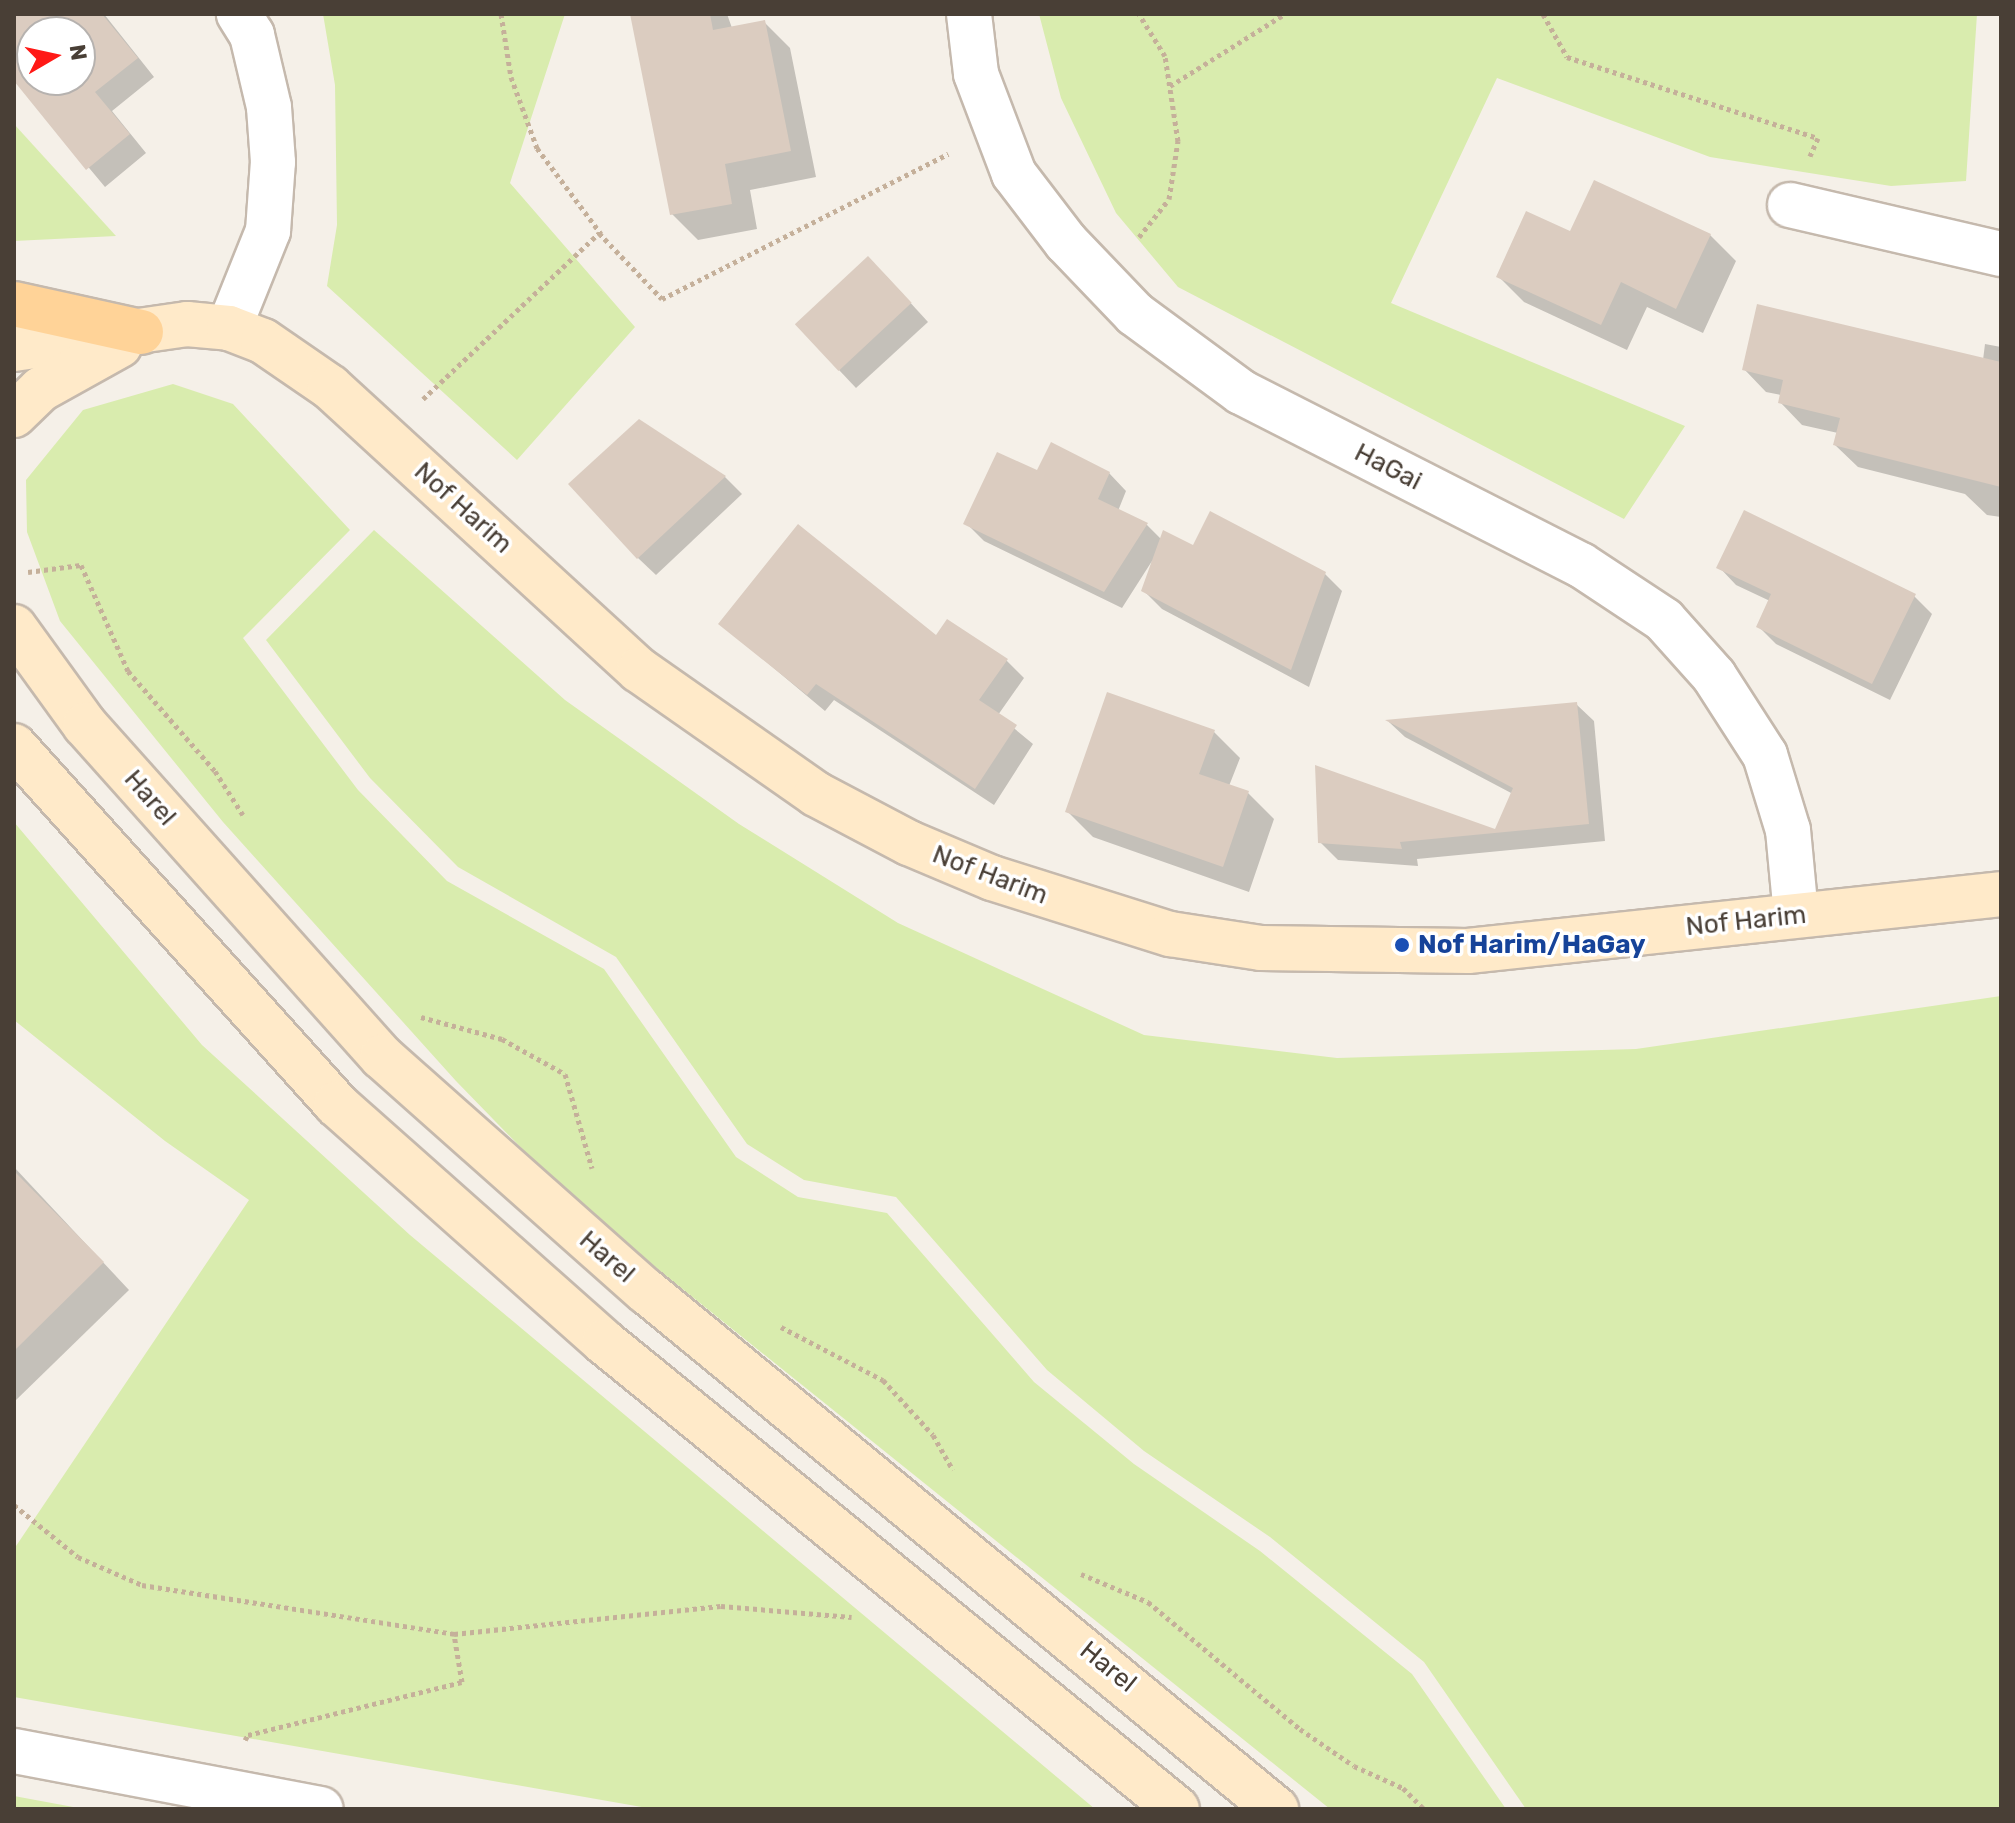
<!DOCTYPE html>
<html>
<head>
<meta charset="utf-8">
<style>
  body { margin:0 }
  #map { position:relative; width:2015px; height:1823px; overflow:hidden; background:#f5f0e8; font-family:Rubik,sans-serif }
  div>[style] { position:absolute }
  .green>* { inset:0; background:#d9ecae }
  .shadow>* { inset:0; background:#0003 }
  .building>* { inset:0; background:#dbccc0; transform-origin:0 0 }
  .path>* { height:5px; margin-top:-2.5px; transform-origin:0; background:repeating-linear-gradient(90deg,#c5b09a 0 4px,transparent 0 8px) }
  .roads { filter:drop-shadow(2px 0 #c5b9ad) drop-shadow(-2px 0 #c5b9ad) drop-shadow(0 2px #c5b9ad) drop-shadow(0 -2px #c5b9ad) }
  .street>* { height:44px; margin:-22px; padding:0 22px; transform-origin:22px; border-radius:22px; background:#fff }
  .secondary>* { height:44px; margin:-22px; padding:0 22px; transform-origin:22px; border-radius:22px; background:#ffeac9 }
  .primary>* { height:44px; margin:-22px; padding:0 22px; transform-origin:22px; border-radius:22px; background:#ffd398 }
  .dots>* { width:22px; height:22px; translate:-50% -50%; box-sizing:border-box; border:4px solid #fff; border-radius:50% }
  span { translate:-50% -50%; white-space:nowrap; text-align:center; line-height:1.15; -webkit-text-stroke:7px #fff; paint-order:stroke }
  .street-label { font-size:26px; color:#493f36 }
  .transit-label { font-size:26px; color:#164399; font-weight:700 }
  .left { translate:0 -50%; text-align:left }
  .frame { position:absolute; inset:0; border:16px solid #493f36; pointer-events:none }
  .north { position:absolute; left:16px; top:16px; width:80px; height:80px; box-sizing:border-box; background:#fff; border:2px solid #b6b2af; border-radius:50%; rotate:81deg; font-size:22px; font-weight:700; line-height:32px; text-align:center; color:#493f36 }
  .north::after { content:''; display:block; margin:auto; width:28px; height:36px; background:#ff1916; clip-path:polygon(50% 0,100% 100%,50% 72%,0 100%) }
</style>
</head>
<body>
<div id="map">
  <div class="green">
    <div style="clip-path:polygon(323px 14px,565px 14px,510px 183px,635px 327px,517px 460px,327px 286px,337px 225px,335px 85px)"></div>
    <div style="clip-path:polygon(1039px 14px,1977px 14px,1966px 181px,1891px 186px,1710px 157px,1497px 78px,1391px 303px,1685px 426px,1624px 519px,1178px 287px,1116px 213px,1061px 98px)"></div>
    <div style="clip-path:polygon(14px 124px,116px 236px,14px 241px)"></div>
    <div style="clip-path:polygon(173px 384px,233px 404px,350px 530px,243px 638px,358px 790px,447px 881px,604px 969px,736px 1157px,798px 1197px,887px 1213px,1034px 1382px,1134px 1464px,1260px 1551px,1412px 1674px,1506px 1809px,1330px 1809px,573px 1201px,456px 1081px,223px 822px,60px 621px,27px 532px,26px 480px,83px 410px)"></div>
    <div style="clip-path:polygon(374px 530px,565px 700px,739px 824px,898px 923px,1144px 1035px,1337px 1058px,1636px 1049px,2001px 996px,2001px 1809px,1526px 1809px,1424px 1662px,1270px 1537px,1144px 1451px,1047px 1370px,896px 1197px,804px 1180px,747px 1144px,616px 957px,458px 867px,370px 778px,266px 640px)"></div>
    <div style="clip-path:polygon(14px 822px,202px 1045px,410px 1235px,1095px 1809px,653px 1809px,14px 1697px,14px 1549px,249px 1200px,165px 1141px,14px 1020px)"></div>
    <div style="clip-path:polygon(14px 1796px,84px 1809px,14px 1809px)"></div>
  </div>
  <div class="shadow">
    <div style="clip-path:polygon(evenodd,14px 14px,104px 14px,154px 77px,112px 111px,146px 153px,105px 187px,14px 78px,14px 14px,32px 32px,80px 32px,80px 80px,32px 80px,32px 32px)"></div>
    <div style="clip-path:polygon(632px 14px,727px 14px,732px 28px,764px 22px,790px 48px,816px 177px,750px 190px,757px 229px,698px 240px,672px 214px)"></div>
    <div style="clip-path:polygon(1571px 234px,1710px 235px,1736px 261px,1703px 333px,1647px 307px,1627px 350px,1524px 302px,1498px 276px)"></div>
    <div style="clip-path:polygon(886px 276px,928px 322px,856px 388px,839px 370px)"></div>
    <div style="clip-path:polygon(1985px 344px,2001px 347px,2001px 517px,1987px 515px,1965px 494px,1858px 467px,1835px 445px,1838px 433px,1802px 425px,1780px 402px,1781px 395px,1766px 392px,1744px 369px,1983px 360px)"></div>
    <div style="clip-path:polygon(639px 421px,725px 477px,742px 494px,656px 575px,638px 558px)"></div>
    <div style="clip-path:polygon(1038px 473px,1109px 473px,1126px 491px,1118px 511px,1147px 525px,1162px 540px,1324px 573px,1342px 591px,1309px 687px,1162px 609px,1144px 591px,1152px 561px,1122px 608px,984px 541px,966px 523px)"></div>
    <div style="clip-path:polygon(1719px 567px,1914px 596px,1932px 614px,1890px 700px,1776px 644px,1758px 626px,1770px 601px,1736px 585px)"></div>
    <div style="clip-path:polygon(721px 624px,1006px 660px,1024px 678px,998px 715px,1033px 744px,994px 805px,834px 700px,825px 711px)"></div>
    <div style="clip-path:polygon(1576px 704px,1594px 721px,1605px 841px,1417px 859px,1418px 866px,1338px 860px,1320px 842px,1496px 832px,1513px 794px,1405px 737px,1389px 722px)"></div>
    <div style="clip-path:polygon(1214px 732px,1240px 758px,1229px 786px,1248px 793px,1274px 819px,1249px 892px,1093px 837px,1067px 811px)"></div>
    <div style="clip-path:polygon(14px 1167px,129px 1290px,14px 1402px)"></div>
  </div>
  <div class="building">
    <div style="clip-path:polygon(evenodd,14px 14px,102px 14px,138px 58px,95px 92px,130px 134px,86px 170px,14px 81px,14px 14px,32px 32px,80px 32px,80px 80px,32px 80px,32px 32px)"></div>
    <div style="clip-path:polygon(630px 14px,710px 14px,713px 30px,765px 20px,791px 151px,725px 164px,732px 204px,670px 215px)"></div>
    <div style="clip-path:polygon(1594px 180px,1711px 234px,1676px 309px,1621px 282px,1601px 325px,1496px 277px,1526px 211px,1570px 231px)"></div>
    <div style="left:868px;top:256px;width:64px;height:100px;rotate:47deg"></div>
    <div style="clip-path:polygon(1757px 304px,2001px 362px,2001px 487px,1833px 445px,1840px 418px,1778px 403px,1783px 380px,1742px 370px)"></div>
    <div style="clip-path:polygon(639px 419px,726px 476px,637px 559px,568px 484px)"></div>
    <div style="clip-path:polygon(1051px 442px,1110px 472px,1098px 499px,1148px 523px,1104px 592px,963px 524px,997px 452px,1037px 470px)"></div>
    <div style="clip-path:polygon(1744px 510px,1916px 594px,1872px 684px,1756px 627px,1771px 594px,1716px 568px)"></div>
    <div style="clip-path:polygon(1210px 511px,1326px 572px,1291px 670px,1141px 591px,1163px 530px,1193px 545px)"></div>
    <div style="clip-path:polygon(798px 524px,936px 635px,947px 619px,1008px 659px,979px 700px,1017px 725px,975px 789px,816px 684px,807px 695px,718px 624px)"></div>
    <div style="clip-path:polygon(1107px 692px,1215px 730px,1199px 774px,1249px 791px,1223px 867px,1065px 812px)"></div>
    <div style="clip-path:polygon(1577px 702px,1589px 824px,1400px 842px,1402px 849px,1318px 843px,1315px 765px,1495px 829px,1513px 788px,1385px 720px)"></div>
    <div style="clip-path:polygon(14px 1171px,104px 1262px,14px 1351px)"></div>
  </div>
  <div class="path">
    <div style="left:501px;top:14px;width:64px;rotate:81deg"></div>
    <div style="left:511px;top:77px;width:76px;rotate:69.9deg"></div>
    <div style="left:537px;top:148px;width:107px;rotate:53.3deg"></div>
    <div style="left:1543px;top:14px;width:49px;rotate:60.8deg"></div>
    <div style="left:1567px;top:57px;width:264px;rotate:17.9deg"></div>
    <div style="left:1818px;top:138px;width:20px;rotate:114deg"></div>
    <div style="left:1170px;top:86px;width:136px;rotate:-32.1deg"></div>
    <div style="left:1139px;top:237px;width:48px;rotate:-51.7deg"></div>
    <div style="left:1169px;top:199px;width:59px;rotate:-81.2deg"></div>
    <div style="left:1178px;top:141px;width:86px;rotate:-98.7deg"></div>
    <div style="left:1165px;top:56px;width:49px;rotate:-121.8deg"></div>
    <div style="left:423px;top:399px;width:242px;rotate:-43.3deg"></div>
    <div style="left:599px;top:233px;width:91px;rotate:46.3deg"></div>
    <div style="left:662px;top:299px;width:321px;rotate:-26.9deg"></div>
    <div style="left:28px;top:572px;width:53px;rotate:-7.5deg"></div>
    <div style="left:81px;top:565px;width:116px;rotate:66.1deg"></div>
    <div style="left:128px;top:671px;width:133px;rotate:49deg"></div>
    <div style="left:215px;top:771px;width:52px;rotate:57.5deg"></div>
    <div style="left:421px;top:1017px;width:84px;rotate:15.2deg"></div>
    <div style="left:502px;top:1039px;width:72px;rotate:29.1deg"></div>
    <div style="left:565px;top:1074px;width:98px;rotate:74deg"></div>
    <div style="left:781px;top:1327px;width:115px;rotate:27.5deg"></div>
    <div style="left:883px;top:1380px;width:74px;rotate:47.7deg"></div>
    <div style="left:933px;top:1435px;width:40px;rotate:60.3deg"></div>
    <div style="left:14px;top:1505px;width:82px;rotate:39.1deg"></div>
    <div style="left:78px;top:1557px;width:70px;rotate:23.6deg"></div>
    <div style="left:142px;top:1585px;width:316px;rotate:8.9deg"></div>
    <div style="left:1081px;top:1574px;width:73px;rotate:22.7deg"></div>
    <div style="left:1148px;top:1602px;width:198px;rotate:39.9deg"></div>
    <div style="left:1300px;top:1729px;width:65px;rotate:34.4deg"></div>
    <div style="left:1354px;top:1766px;width:54px;rotate:24.2deg"></div>
    <div style="left:1403px;top:1788px;width:30px;rotate:45deg"></div>
    <div style="left:245px;top:1740px;width:6px;rotate:-59deg"></div>
    <div style="left:248px;top:1735px;width:220px;rotate:-13.9deg"></div>
    <div style="left:462px;top:1682px;width:49px;rotate:-99.5deg"></div>
    <div style="left:454px;top:1634px;width:268px;rotate:-6deg"></div>
    <div style="left:721px;top:1606px;width:131px;rotate:4.8deg"></div>
  </div>
  <div class="roads">
    <div class="street">
      <div style="left:969px;top:14px;width:60px;rotate:83.3deg"></div>
      <div style="left:976px;top:74px;width:107px;rotate:69.2deg"></div>
      <div style="left:1014px;top:174px;width:86px;rotate:52.6deg"></div>
      <div style="left:1066px;top:242px;width:100px;rotate:46.2deg"></div>
      <div style="left:1135px;top:314px;width:132px;rotate:36.3deg"></div>
      <div style="left:1241px;top:392px;width:381px;rotate:27deg"></div>
      <div style="left:1581px;top:565px;width:100px;rotate:33.5deg"></div>
      <div style="left:1664px;top:620px;width:75px;rotate:48.2deg"></div>
      <div style="left:1714px;top:676px;width:94px;rotate:57.2deg"></div>
      <div style="left:1765px;top:755px;width:78px;rotate:73deg"></div>
      <div style="left:1788px;top:830px;width:85px;rotate:84.6deg"></div>
      <div style="left:1790px;top:205px;width:217px;rotate:13.1deg"></div>
      <div style="left:229px;top:328px;width:105px;rotate:-68.1deg"></div>
      <div style="left:268px;top:231px;width:69px;rotate:-85.9deg"></div>
      <div style="left:273px;top:162px;width:55px;rotate:-94.2deg"></div>
      <div style="left:269px;top:107px;width:74px;rotate:-103.3deg"></div>
      <div style="left:252px;top:35px;width:25px;rotate:-122deg"></div>
      <div style="left:14px;top:1751px;width:312px;rotate:10.7deg"></div>
    </div>
    <div class="secondary">
      <div style="left:14px;top:349px;width:175px;rotate:-8.2deg"></div>
      <div style="left:187px;top:324px;width:42px;rotate:5.4deg"></div>
      <div style="left:229px;top:328px;width:36px;rotate:21deg"></div>
      <div style="left:263px;top:341px;width:81px;rotate:34.5deg"></div>
      <div style="left:330px;top:387px;width:419px;rotate:42.5deg"></div>
      <div style="left:639px;top:670px;width:216px;rotate:35deg"></div>
      <div style="left:816px;top:794px;width:105px;rotate:27.8deg"></div>
      <div style="left:909px;top:843px;width:90px;rotate:22.9deg"></div>
      <div style="left:992px;top:878px;width:187px;rotate:17.5deg"></div>
      <div style="left:1170px;top:934px;width:92px;rotate:8.7deg"></div>
      <div style="left:1261px;top:948px;width:207px;rotate:0.8deg"></div>
      <div style="left:1468px;top:951px;width:536px;rotate:-6.1deg"></div>
      <div style="left:14px;top:415px;width:37px;rotate:-44deg"></div>
      <div style="left:41px;top:389px;width:90px;rotate:-29.1deg"></div>
      <div style="left:14px;top:627px;width:121px;rotate:54.1deg"></div>
      <div style="left:85px;top:725px;width:445px;rotate:48.2deg"></div>
      <div style="left:382px;top:1057px;width:353px;rotate:41.6deg"></div>
      <div style="left:646px;top:1291px;width:816px;rotate:39.43deg"></div>
      <div style="left:14px;top:746px;width:482px;rotate:48deg"></div>
      <div style="left:336px;top:1104px;width:358px;rotate:41.6deg"></div>
      <div style="left:604px;top:1342px;width:739px;rotate:39.18deg"></div>
    </div>
    <div class="primary">
      <div style="left:14px;top:304px;width:130px;rotate:12.4deg"></div>
    </div>
  </div>
  <div class="dots">
    <div style="left:1402px;top:945px;background:#1a4fb4"></div>
  </div>
  <div class="street-label">
    <span style="left:1388px;top:467px;rotate:27deg">HaGai</span>
    <span style="left:463px;top:508px;rotate:42deg">Nof Harim</span>
    <span style="left:150px;top:798px;rotate:49deg">Harel</span>
    <span style="left:990px;top:875px;rotate:21deg">Nof Harim</span>
    <span style="left:1746px;top:921px;rotate:-6deg">Nof Harim</span>
    <span style="left:607px;top:1257px;rotate:41deg">Harel</span>
    <span style="left:1108px;top:1667px;rotate:39deg">Harel</span>
  </div>
  <div class="transit-label">
    <span class="left" style="left:1418px;top:945px">Nof Harim/HaGay</span>
  </div>
  <div class="frame"></div>
  <div class="north">N</div>
</div>
</body>
</html>
